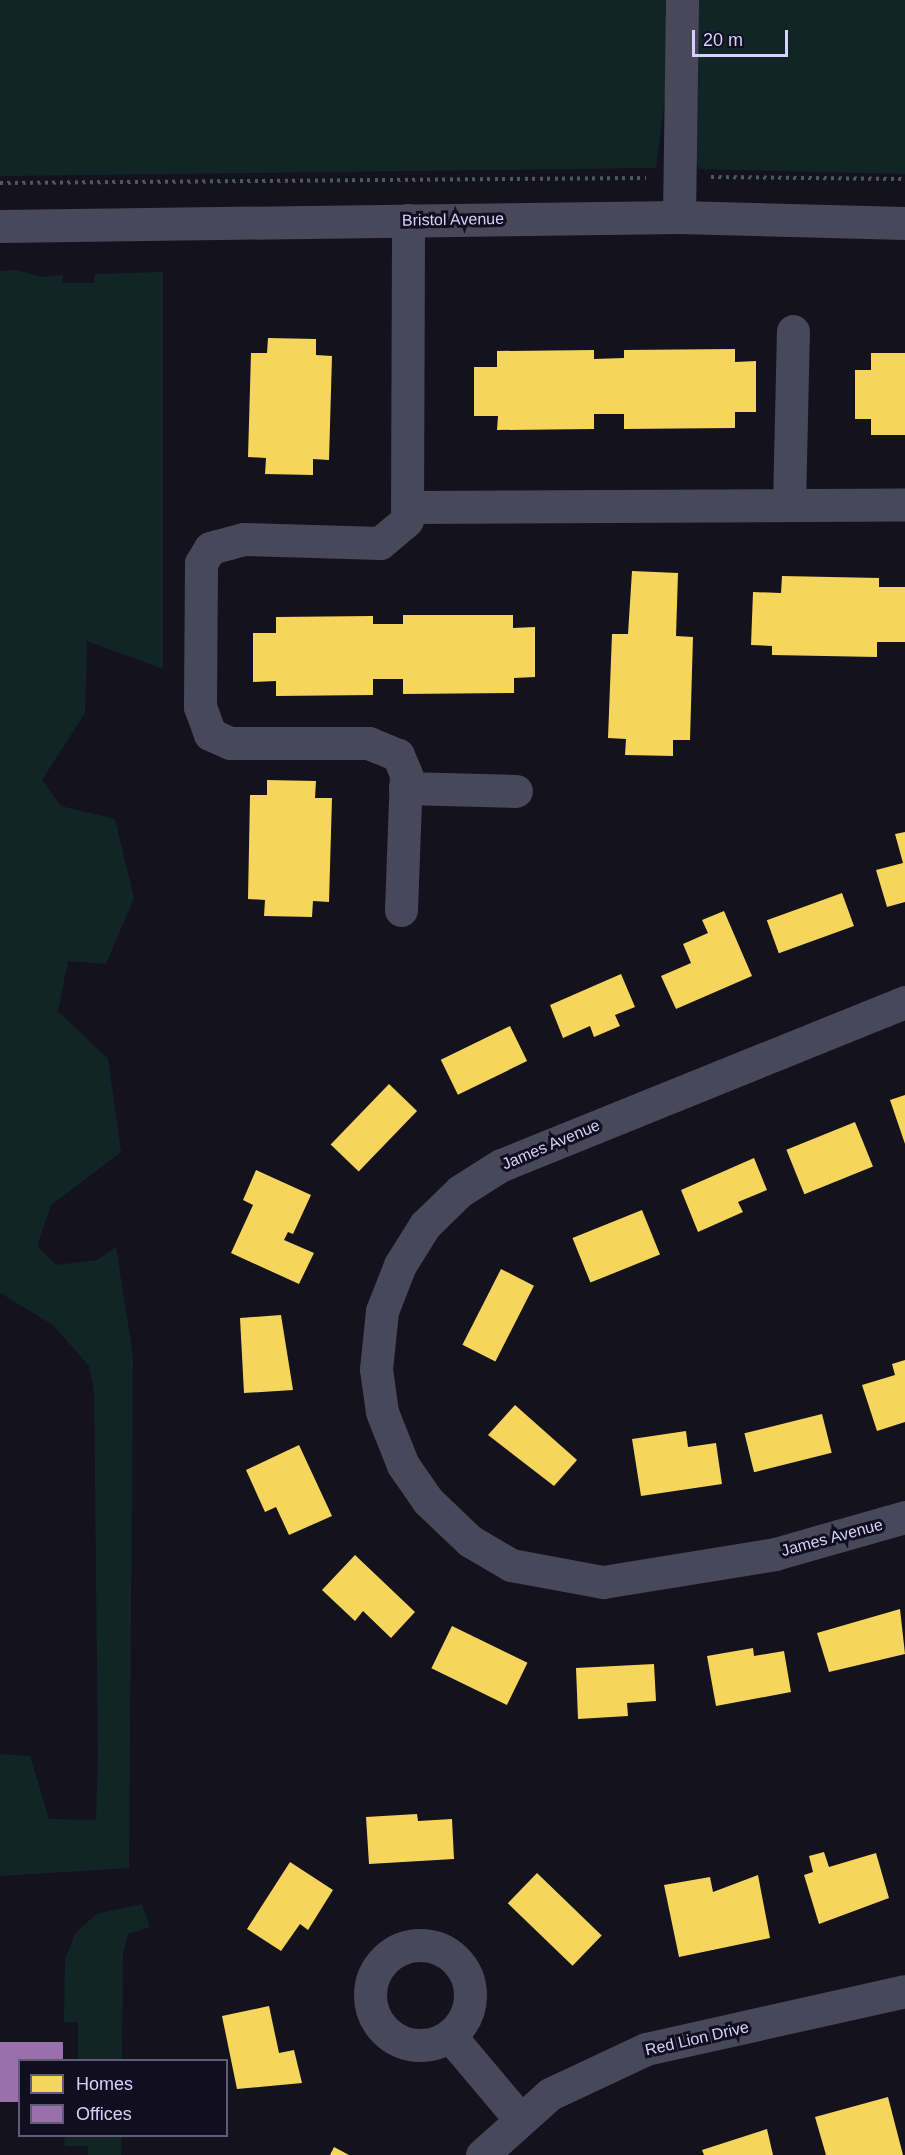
<!DOCTYPE html>
<html>
<head>
<meta charset="utf-8">
<style>
  body { margin:0 }
  #map { position:relative; width:905px; height:2155px; overflow:hidden; background:#14121c; font-family:Helvetica,sans-serif }
  div>[style] { position:absolute }
  .green>* { inset:0; background:#122526 }
  .homes>* { inset:0; background:#f6d55c; transform-origin:0 0 }
  .offices>* { inset:0; background:#9970ab }
  .path>* { height:4px; margin-top:-2px; transform-origin:0; background:repeating-linear-gradient(90deg,#4c5863 0 3px,transparent 0 7.5px) }
  .minor>* { height:33px; margin:-16.5px; padding:0 16.5px; transform-origin:16.5px; border-radius:16.5px; background:#49485b }
  .minor>.ring { margin:-16.5px; padding:0; box-sizing:content-box; background:none; border:33px solid #49485b; border-radius:50% }
  span { translate:-50% -50%; white-space:nowrap; text-align:center; line-height:1.15; -webkit-text-stroke:6px #110f1f; paint-order:stroke }
  .street-label { font-size:16px; color:#d5d1fa }
  .legend { position:absolute; left:18px; top:2059px; width:210px; height:78px; box-sizing:border-box; background:#110f1f; border:2px solid #5f5d77; margin:0; padding:8px 10px; list-style:none; font-size:18px; color:#d5d1fa }
  .legend li { display:flex; align-items:center; gap:12px; height:30px }
  .legend b { width:30px; border:2px solid #5f5d77 }
  .scale { position:absolute; left:692px; top:30px; width:96px; height:27px; box-sizing:border-box; border:3px solid #d5d1fa; border-top:0; padding-left:8px; font-size:18px; line-height:21px; white-space:nowrap; color:#d5d1fa; -webkit-text-stroke:4px #110f1f; paint-order:stroke }
</style>
</head>
<body>
<div id="map">
  <div class="green">
    <div style="clip-path:polygon(0 0,672px 0,674px 29px,656px 168px,0 176px)"></div>
    <div style="clip-path:polygon(697px 0,905px 0,905px 174px,699px 169px,689px 139px)"></div>
    <div style="clip-path:polygon(16px 270px,43px 277px,63px 275px,62px 283px,94px 283px,95px 274px,163px 272px,163px 669px,87px 641px,85px 713px,42px 780px,61px 806px,115px 819px,134px 898px,106px 964px,68px 961px,58px 1011px,108px 1059px,121px 1152px,51px 1205px,37px 1246px,56px 1265px,97px 1260px,116px 1247px,133px 1356px,129px 1868px,0 1876px,0 1754px,30px 1756px,49px 1819px,96px 1820px,98px 1755px,94px 1390px,89px 1366px,53px 1325px,0 1293px,0 271px)"></div>
    <div style="clip-path:polygon(142px 1904px,150px 1927px,128px 1934px,123px 1954px,122px 2060px,78px 2060px,78px 2022px,64px 2022px,65px 1959px,75px 1934px,96px 1914px)"></div>
    <div style="clip-path:polygon(64px 2136px,122px 2136px,121px 2155px,88px 2155px,88px 2146px,65px 2146px)"></div>
  </div>
  <div class="homes">
    <div style="clip-path:polygon(268px 338px,316px 339px,316px 355px,332px 356px,329px 460px,313px 459px,313px 475px,265px 474px,266px 458px,248px 457px,251px 353px,267px 353px)"></div>
    <div style="clip-path:polygon(735px 349px,735px 362px,756px 361px,756px 412px,735px 412px,735px 428px,624px 429px,624px 414px,594px 414px,594px 429px,497px 430px,498px 416px,474px 416px,474px 367px,497px 367px,497px 351px,594px 350px,594px 359px,624px 358px,624px 350px)"></div>
    <div style="clip-path:polygon(871px 353px,905px 353px,905px 435px,871px 435px,871px 419px,855px 419px,855px 370px,871px 370px)"></div>
    <div style="clip-path:polygon(632px 571px,678px 573px,676px 636px,693px 637px,690px 740px,673px 740px,673px 756px,625px 755px,626px 739px,608px 738px,612px 634px,628px 634px)"></div>
    <div style="clip-path:polygon(782px 576px,879px 578px,879px 587px,905px 587px,905px 642px,877px 642px,877px 657px,772px 655px,772px 646px,751px 645px,753px 592px,781px 593px)"></div>
    <div style="clip-path:polygon(403px 615px,513px 615px,513px 628px,535px 627px,535px 677px,514px 678px,514px 693px,403px 694px,403px 679px,373px 679px,373px 695px,276px 696px,276px 681px,253px 682px,253px 633px,276px 633px,276px 617px,373px 616px,373px 624px,403px 624px)"></div>
    <div style="clip-path:polygon(267px 780px,316px 781px,315px 798px,332px 798px,329px 902px,313px 901px,312px 917px,264px 916px,265px 900px,248px 899px,250px 795px,267px 795px)"></div>
    <div style="clip-path:polygon(905px 832px,905px 902px,887px 907px,876px 870px,903px 863px,895px 834px)"></div>
    <div style="left:842px;top:893px;width:35px;height:80px;rotate:70deg"></div>
    <div style="clip-path:polygon(724px 911px,752px 976px,676px 1009px,661px 976px,691px 963px,683px 944px,708px 933px,702px 920px)"></div>
    <div style="clip-path:polygon(621px 974px,635px 1007px,615px 1015px,620px 1026px,594px 1037px,590px 1026px,563px 1038px,550px 1005px)"></div>
    <div style="left:510px;top:1026px;width:39px;height:77px;rotate:64deg"></div>
    <div style="left:389px;top:1084px;width:39px;height:84px;rotate:44deg"></div>
    <div style="clip-path:polygon(905px 1095px,905px 1144px,890px 1100px)"></div>
    <div style="left:855px;top:1122px;width:48px;height:74px;rotate:68deg"></div>
    <div style="clip-path:polygon(754px 1158px,767px 1190px,738px 1202px,743px 1212px,698px 1232px,681px 1190px)"></div>
    <div style="clip-path:polygon(256px 1170px,311px 1195px,293px 1234px,288px 1232px,284px 1240px,314px 1253px,299px 1284px,231px 1253px,253px 1205px,243px 1200px)"></div>
    <div style="left:642px;top:1210px;width:48px;height:75px;rotate:68deg"></div>
    <div style="left:501px;top:1269px;width:37px;height:85px;rotate:27deg"></div>
    <div style="clip-path:polygon(281px 1315px,293px 1390px,244px 1393px,240px 1318px)"></div>
    <div style="clip-path:polygon(905px 1360px,905px 1422px,877px 1431px,862px 1385px,895px 1375px,892px 1364px)"></div>
    <div style="clip-path:polygon(515px 1405px,577px 1460px,554px 1486px,488px 1435px)"></div>
    <div style="left:822px;top:1414px;width:40px;height:80px;rotate:76deg"></div>
    <div style="clip-path:polygon(686px 1431px,688px 1447px,716px 1443px,722px 1484px,641px 1496px,632px 1439px)"></div>
    <div style="clip-path:polygon(299px 1445px,332px 1516px,289px 1535px,276px 1507px,265px 1512px,246px 1470px)"></div>
    <div style="clip-path:polygon(355px 1555px,415px 1612px,391px 1638px,363px 1611px,355px 1621px,322px 1590px)"></div>
    <div style="clip-path:polygon(900px 1609px,905px 1654px,829px 1672px,817px 1633px)"></div>
    <div style="left:452px;top:1626px;width:84px;height:47px;rotate:26deg"></div>
    <div style="clip-path:polygon(753px 1648px,754px 1656px,784px 1651px,791px 1692px,716px 1706px,707px 1656px)"></div>
    <div style="clip-path:polygon(654px 1664px,656px 1701px,627px 1703px,628px 1716px,578px 1719px,576px 1668px)"></div>
    <div style="clip-path:polygon(417px 1814px,418px 1821px,452px 1819px,454px 1859px,369px 1864px,366px 1817px)"></div>
    <div style="clip-path:polygon(824px 1852px,829px 1867px,876px 1853px,889px 1898px,819px 1924px,804px 1875px,813px 1872px,809px 1856px)"></div>
    <div style="clip-path:polygon(290px 1862px,333px 1890px,308px 1930px,300px 1924px,281px 1951px,247px 1929px)"></div>
    <div style="left:537px;top:1873px;width:90px;height:42px;rotate:44deg"></div>
    <div style="clip-path:polygon(758px 1875px,770px 1938px,679px 1957px,664px 1885px,710px 1877px,713px 1892px)"></div>
    <div style="clip-path:polygon(269px 2006px,279px 2053px,294px 2050px,302px 2083px,237px 2089px,222px 2016px)"></div>
    <div style="clip-path:polygon(888px 2097px,903px 2155px,826px 2155px,815px 2117px)"></div>
    <div style="clip-path:polygon(767px 2129px,773px 2155px,704px 2155px,702px 2150px)"></div>
    <div style="clip-path:polygon(334px 2147px,349px 2155px,330px 2155px)"></div>
  </div>
  <div class="offices">
    <div style="clip-path:polygon(0 2042px,63px 2042px,63px 2060px,20px 2060px,20px 2102px,0 2102px)"></div>
  </div>
  <div class="path">
    <div style="left:711px;top:177px;width:194px;rotate:0.6deg"></div>
    <div style="left:0;top:183px;width:646px;rotate:-0.44deg"></div>
  </div>
  <div class="minor">
    <div style="left:679px;top:217px;width:217px;rotate:-89.2deg"></div>
    <div style="left:0;top:226px;width:679px;rotate:-0.76deg"></div>
    <div style="left:679px;top:217px;width:226px;rotate:1.5deg"></div>
    <div style="left:789px;top:505px;width:174px;rotate:-88.7deg"></div>
    <div style="left:410px;top:507px;width:495px;rotate:-0.3deg"></div>
    <div style="left:405px;top:788px;width:111px;rotate:1.5deg"></div>
    <div style="left:401px;top:910px;width:136px;rotate:-87.9deg"></div>
    <div style="left:406px;top:774px;width:21px;rotate:-113deg"></div>
    <div style="left:398px;top:755px;width:31px;rotate:-158deg"></div>
    <div style="left:369px;top:743px;width:139px;rotate:180deg"></div>
    <div style="left:230px;top:743px;width:22px;rotate:-156deg"></div>
    <div style="left:210px;top:734px;width:29px;rotate:-110deg"></div>
    <div style="left:200px;top:707px;width:144px;rotate:-89.6deg"></div>
    <div style="left:201px;top:563px;width:17px;rotate:-59deg"></div>
    <div style="left:210px;top:548px;width:35px;rotate:-15deg"></div>
    <div style="left:244px;top:539px;width:136px;rotate:1.7deg"></div>
    <div style="left:380px;top:543px;width:35px;rotate:-40deg"></div>
    <div style="left:407px;top:520px;width:300px;rotate:-89.8deg"></div>
    <div style="left:905px;top:1002px;width:436px;rotate:158deg"></div>
    <div style="left:501px;top:1165px;width:49px;rotate:147.6deg"></div>
    <div style="left:460px;top:1191px;width:49px;rotate:135.8deg"></div>
    <div style="left:425px;top:1225px;width:47px;rotate:122deg"></div>
    <div style="left:400px;top:1265px;width:49px;rotate:111.4deg"></div>
    <div style="left:382px;top:1311px;width:58px;rotate:95.9deg"></div>
    <div style="left:376px;top:1369px;width:43px;rotate:82.1deg"></div>
    <div style="left:382px;top:1412px;width:57px;rotate:68.4deg"></div>
    <div style="left:403px;top:1465px;width:44px;rotate:55.2deg"></div>
    <div style="left:428px;top:1501px;width:58px;rotate:43.6deg"></div>
    <div style="left:470px;top:1541px;width:48px;rotate:30.3deg"></div>
    <div style="left:511px;top:1565px;width:94px;rotate:10.5deg"></div>
    <div style="left:603px;top:1582px;width:174px;rotate:-9.2deg"></div>
    <div style="left:775px;top:1554px;width:135px;rotate:-15.9deg"></div>
    <div class="ring" style="left:370px;top:1945px;width:67px;height:67px"></div>
    <div style="left:450px;top:2036px;width:107px;rotate:49.9deg"></div>
    <div style="left:482px;top:2155px;width:91px;rotate:-41.9deg"></div>
    <div style="left:550px;top:2094px;width:106px;rotate:-25.1deg"></div>
    <div style="left:646px;top:2049px;width:265px;rotate:-12.6deg"></div>
  </div>
  <div class="street-label">
    <span style="left:453px;top:220px;rotate:-1deg">Bristol Avenue</span>
    <span style="left:551px;top:1145px;rotate:-23deg">James Avenue</span>
    <span style="left:832px;top:1538px;rotate:-15deg">James Avenue</span>
    <span style="left:697px;top:2039px;rotate:-13deg">Red Lion Drive</span>
  </div>
  <ul class="legend">
  <li><b style="height:16px;background:#f6d55c"></b>Homes</li>
  <li><b style="height:16px;background:#9970ab"></b>Offices</li>
  </ul>
  <div class="scale">20 m</div>
</div>
</body>
</html>
